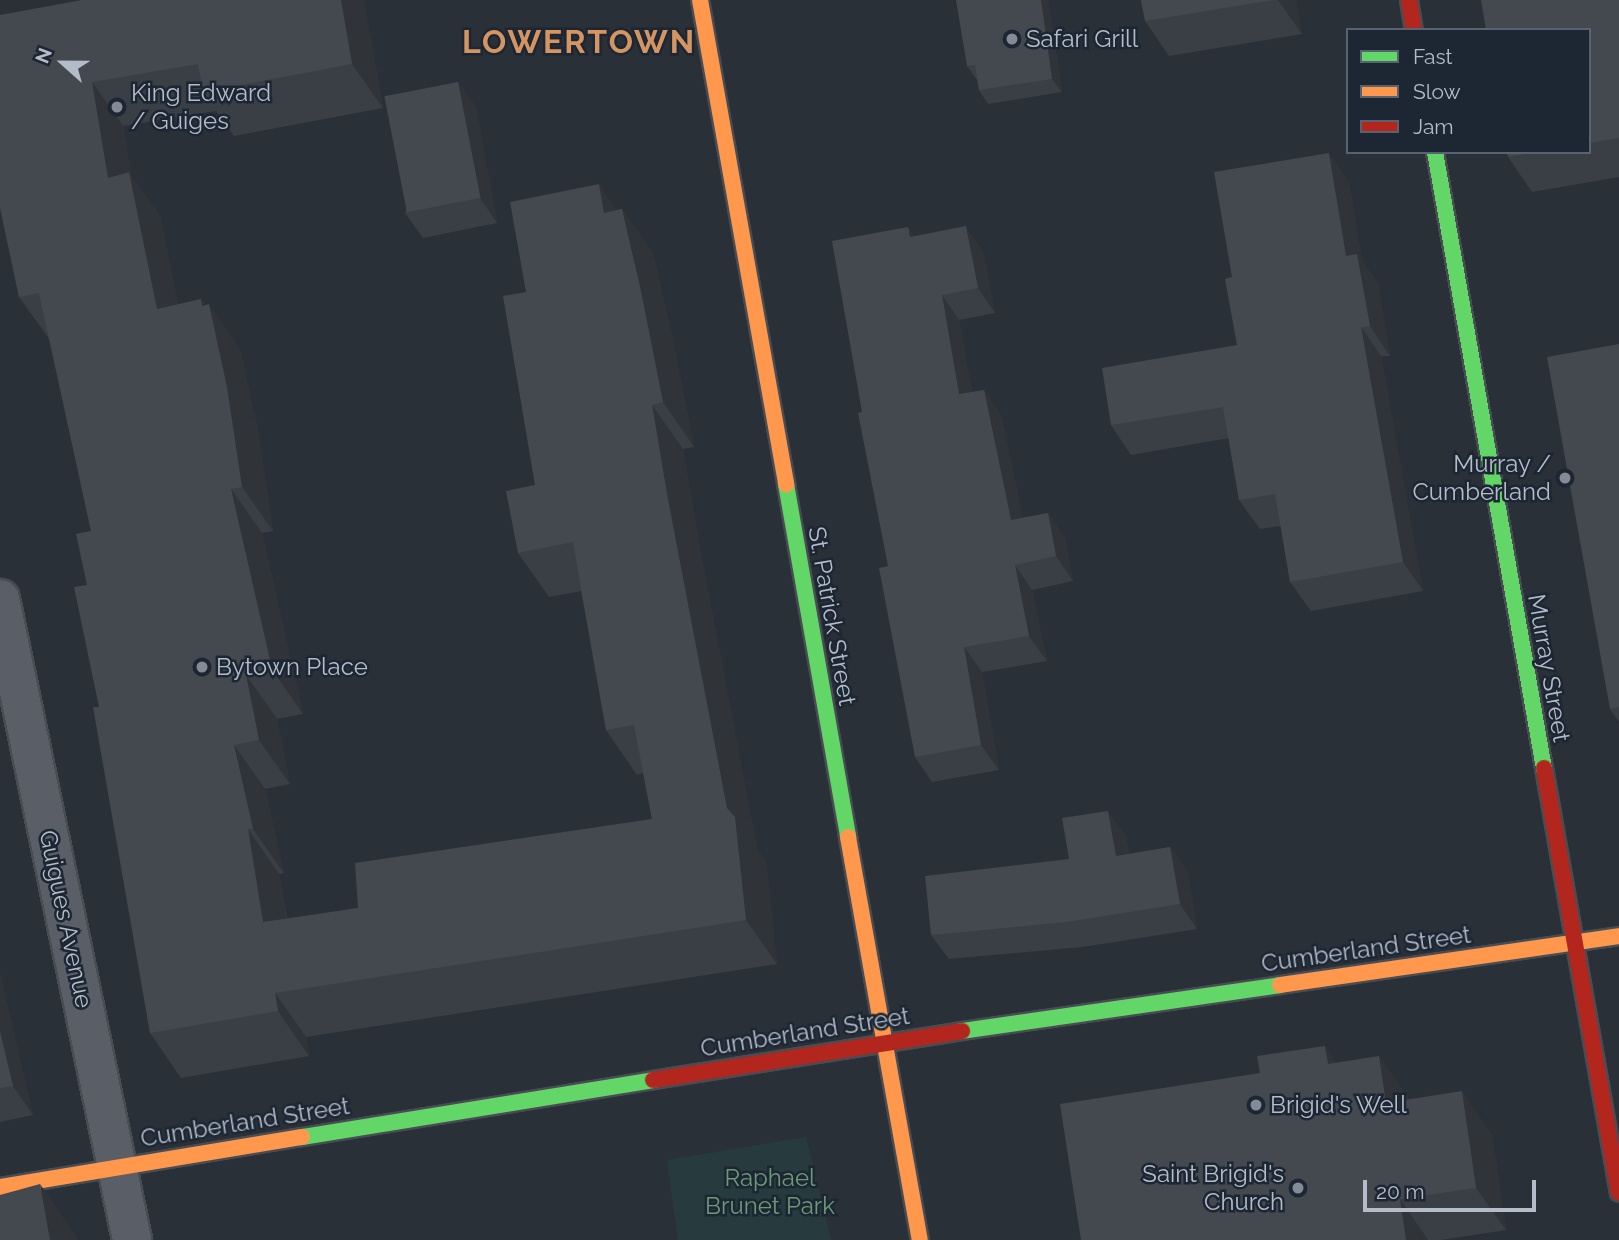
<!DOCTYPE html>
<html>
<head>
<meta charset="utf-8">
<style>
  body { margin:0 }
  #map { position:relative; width:1619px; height:1240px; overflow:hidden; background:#2a3038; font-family:Raleway,sans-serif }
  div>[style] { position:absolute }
  .green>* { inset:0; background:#273a3e }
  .roads { filter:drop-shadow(2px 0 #484c53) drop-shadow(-2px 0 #484c53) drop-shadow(0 2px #484c53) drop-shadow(0 -2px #484c53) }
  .street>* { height:38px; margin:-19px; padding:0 19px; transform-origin:19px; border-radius:19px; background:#5a5e66 }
  .fast>* { height:16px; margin:-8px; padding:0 8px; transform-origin:8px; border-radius:8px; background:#63d668 }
  .slow>* { height:16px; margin:-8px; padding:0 8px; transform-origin:8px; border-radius:8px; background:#ff974d }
  .jam>* { height:16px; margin:-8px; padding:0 8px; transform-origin:8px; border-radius:8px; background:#b3261e }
  .wall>* { inset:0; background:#3a3f45 }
  .shaded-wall>* { inset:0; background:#303338 }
  .building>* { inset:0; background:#444950; transform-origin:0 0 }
  .dots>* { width:19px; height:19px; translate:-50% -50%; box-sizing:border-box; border:4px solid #1d2633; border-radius:50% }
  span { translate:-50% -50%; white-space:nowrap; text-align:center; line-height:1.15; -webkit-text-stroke:5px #1d2633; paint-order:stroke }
  .poi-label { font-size:24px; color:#b4bcc9 }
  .left { translate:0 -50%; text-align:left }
  .right { translate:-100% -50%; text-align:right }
  .street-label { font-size:24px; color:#b4bcc9 }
  .park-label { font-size:24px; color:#6b9a76 }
  .district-label { font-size:32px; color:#d59563; font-weight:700; letter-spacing:2px }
  .legend { position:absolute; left:1346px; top:28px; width:245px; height:126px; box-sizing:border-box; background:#1d2633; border:2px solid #59626f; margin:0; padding:9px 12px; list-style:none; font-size:21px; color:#b4bcc9 }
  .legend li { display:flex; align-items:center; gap:14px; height:35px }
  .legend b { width:35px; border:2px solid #59626f }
  .north { position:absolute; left:28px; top:28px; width:70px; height:70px; -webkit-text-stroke:5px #1d2633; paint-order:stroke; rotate:291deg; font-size:19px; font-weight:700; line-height:28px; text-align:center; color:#b4bcc9 }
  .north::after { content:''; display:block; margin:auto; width:24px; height:32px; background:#b4bcc9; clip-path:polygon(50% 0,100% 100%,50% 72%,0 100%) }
  .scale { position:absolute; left:1363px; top:1180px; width:173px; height:32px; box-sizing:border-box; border:4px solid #b4bcc9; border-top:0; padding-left:9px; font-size:21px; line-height:24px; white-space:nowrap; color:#b4bcc9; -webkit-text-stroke:5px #1d2633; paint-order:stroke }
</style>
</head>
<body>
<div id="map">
  <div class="green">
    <div style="clip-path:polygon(806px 1137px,831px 1240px,678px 1240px,667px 1160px)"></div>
  </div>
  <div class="roads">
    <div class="street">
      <div style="left:0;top:599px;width:654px;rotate:78.36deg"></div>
    </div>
    <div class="fast">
      <div style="left:1435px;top:152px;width:626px;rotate:79.97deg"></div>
      <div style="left:786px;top:484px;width:358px;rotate:80deg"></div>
      <div style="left:962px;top:1031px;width:321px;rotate:-8.2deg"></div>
      <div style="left:302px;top:1137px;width:356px;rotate:-9.2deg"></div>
    </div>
    <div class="slow">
      <div style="left:700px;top:0;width:492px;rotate:79.9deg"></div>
      <div style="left:848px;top:837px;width:409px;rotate:79.9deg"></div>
      <div style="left:1280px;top:985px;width:343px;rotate:-8.2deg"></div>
      <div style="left:0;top:1187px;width:306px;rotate:-9.4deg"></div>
    </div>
    <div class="jam">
      <div style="left:1409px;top:0;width:30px;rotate:81deg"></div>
      <div style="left:1544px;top:768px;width:431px;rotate:80deg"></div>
      <div style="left:653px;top:1080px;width:313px;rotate:-9deg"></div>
    </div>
  </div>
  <div class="wall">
    <div style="clip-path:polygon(364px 0,383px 108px,234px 136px,216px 111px,123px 126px,131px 175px,160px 216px,178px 304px,205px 305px,240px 349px,258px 431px,273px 531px,262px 533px,303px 714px,277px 719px,290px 784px,265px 789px,284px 873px,279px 874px,287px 919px,358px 908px,652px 819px,643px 773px,637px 775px,606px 730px,581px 591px,549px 597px,518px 553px,535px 485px,526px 292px,616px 210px,622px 209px,653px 253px,672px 336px,694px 447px,683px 449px,698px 538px,757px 849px,766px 862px,777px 964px,306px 1037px,309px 1056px,181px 1078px,150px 1033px,99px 707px,87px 585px,91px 531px,50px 340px,19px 297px,0 15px)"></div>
    <div style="clip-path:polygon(1048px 0,1062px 92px,988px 104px,979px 90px,977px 79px,976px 79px,967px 66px)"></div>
    <div style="clip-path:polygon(1141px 0,1296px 0,1302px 34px,1169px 56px,1145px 21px)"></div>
    <div style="clip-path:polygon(1619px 0,1619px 177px,1532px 192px,1508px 157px,1507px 152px,1589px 152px,1589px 30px)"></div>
    <div style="clip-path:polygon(458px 82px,476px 107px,497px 223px,423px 238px,405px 213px)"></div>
    <div style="clip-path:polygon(1349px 182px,1362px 261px,1378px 283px,1390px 356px,1381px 356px,1423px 591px,1311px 611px,1290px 582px,1281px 526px,1260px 529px,1239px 500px,1229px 438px,1131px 455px,1111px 425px,1237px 345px,1232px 277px)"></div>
    <div style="clip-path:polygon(908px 227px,914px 236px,983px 251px,995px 313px,959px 320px,972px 392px,984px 390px,1001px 415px,1023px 518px,1048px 513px,1065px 538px,1073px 581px,1032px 590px,1047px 661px,982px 672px,999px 770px,932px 782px,915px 757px,888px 566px,862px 412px)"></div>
    <div style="clip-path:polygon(1619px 344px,1619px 722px,1610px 709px)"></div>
    <div style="clip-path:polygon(1126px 836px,1129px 854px,1170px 847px,1188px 872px,1197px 929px,1083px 947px,949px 959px,931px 935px,1069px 859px)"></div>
    <div style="clip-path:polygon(0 974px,33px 1115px,0 1122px)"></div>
    <div style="clip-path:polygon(1336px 1062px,1409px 1099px,1492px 1134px,1506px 1230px,1441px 1240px,1081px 1240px,1260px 1073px)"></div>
  </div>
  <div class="shaded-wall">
    <div style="clip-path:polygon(341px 0,364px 0,383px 108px,352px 64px)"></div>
    <div style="clip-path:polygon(1041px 0,1048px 0,1062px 92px,1052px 79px)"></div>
    <div style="clip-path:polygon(1278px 0,1296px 0,1302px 34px)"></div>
    <div style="clip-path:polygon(92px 82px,123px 126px,131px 175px,160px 216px,188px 353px,157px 309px,108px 178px)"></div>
    <div style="clip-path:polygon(458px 82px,476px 107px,497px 223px,480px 198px)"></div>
    <div style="clip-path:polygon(1329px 153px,1349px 182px,1362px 261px,1378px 283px,1390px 356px,1370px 326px,1346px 256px)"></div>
    <div style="clip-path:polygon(599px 184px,625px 223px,622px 209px,653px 253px,672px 336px,694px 447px,663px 402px,604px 213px)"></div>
    <div style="clip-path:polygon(966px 226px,983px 251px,995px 313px,978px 288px)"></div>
    <div style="clip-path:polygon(908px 227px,925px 252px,910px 237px)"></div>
    <div style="clip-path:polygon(942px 295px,959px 320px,977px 419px,959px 394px)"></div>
    <div style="clip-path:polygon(201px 299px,211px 313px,209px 304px,240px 349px,258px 431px,273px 531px,242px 487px)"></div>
    <div style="clip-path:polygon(1361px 327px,1381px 356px,1423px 591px,1403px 562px)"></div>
    <div style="clip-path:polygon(984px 390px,1001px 415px,1029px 545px,1011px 520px)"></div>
    <div style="clip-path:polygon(652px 405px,683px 449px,698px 538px,757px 849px,766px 862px,777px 964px,746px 920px,667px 494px)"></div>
    <div style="clip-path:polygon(231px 489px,262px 533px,303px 714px,272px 669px)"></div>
    <div style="clip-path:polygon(1048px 513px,1065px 538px,1073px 581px,1056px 556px)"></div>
    <div style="clip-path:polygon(1015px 565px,1032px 590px,1047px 661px,1029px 636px)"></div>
    <div style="clip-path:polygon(964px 647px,982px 672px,999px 770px,981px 745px)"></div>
    <div style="clip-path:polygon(246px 675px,277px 719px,290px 784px,259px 740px)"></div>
    <div style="clip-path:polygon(234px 745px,265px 789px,284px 873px,253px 829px)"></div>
    <div style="clip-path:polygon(1108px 811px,1126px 836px,1133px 881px,1116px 856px)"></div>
    <div style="clip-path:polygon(248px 829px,279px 874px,294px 967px,263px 922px)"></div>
    <div style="clip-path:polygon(1170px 847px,1188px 872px,1197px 929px,1180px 904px)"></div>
    <div style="clip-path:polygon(0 974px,33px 1115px,13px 1086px,0 1032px)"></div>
    <div style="clip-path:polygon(275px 993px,306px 1037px,309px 1056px,278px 1011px)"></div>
    <div style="clip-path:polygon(1325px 1046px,1355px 1088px,1328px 1064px)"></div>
    <div style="clip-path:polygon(1379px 1056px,1409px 1098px,1415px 1145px,1386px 1103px)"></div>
    <div style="clip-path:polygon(1462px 1091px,1492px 1134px,1506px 1230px,1476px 1188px)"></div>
    <div style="clip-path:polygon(40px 1184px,76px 1236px,77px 1240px,50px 1240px)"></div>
    <div style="clip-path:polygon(1400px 1199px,1428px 1240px,1406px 1240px)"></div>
  </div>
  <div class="building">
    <div style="clip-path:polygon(82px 0,341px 0,352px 64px,203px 92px,198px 64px,92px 82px,108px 178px,129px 172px,157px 309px,201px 299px,202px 306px,209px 304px,227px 387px,242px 487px,231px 489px,272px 669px,246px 675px,259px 740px,234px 745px,253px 829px,248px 829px,263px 922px,358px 908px,355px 863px,652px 819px,634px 725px,606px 730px,573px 542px,518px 553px,506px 491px,535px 485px,503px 296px,526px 292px,510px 202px,599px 184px,604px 213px,622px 209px,641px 291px,663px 402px,652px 405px,667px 494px,727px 808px,735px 817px,746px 920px,275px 993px,278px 1011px,150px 1033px,93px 707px,99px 707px,74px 587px,87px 585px,76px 534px,91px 531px,39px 293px,19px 297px,0 208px,0 15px)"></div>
    <div style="clip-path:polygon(956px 0,1041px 0,1052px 79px,979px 90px,975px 65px,967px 66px)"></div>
    <div style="clip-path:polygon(1141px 0,1274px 0,1145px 21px)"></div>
    <div style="clip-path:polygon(1481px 0,1619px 0,1619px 138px,1589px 143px,1589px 30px,1486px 30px)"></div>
    <div style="left:458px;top:82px;width:118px;height:75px;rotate:79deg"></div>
    <div style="clip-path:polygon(1507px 152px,1537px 152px,1508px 157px)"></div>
    <div style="clip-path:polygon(1329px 153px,1346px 256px,1357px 254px,1370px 326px,1361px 327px,1403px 562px,1290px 582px,1275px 494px,1239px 500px,1223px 407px,1111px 425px,1102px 368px,1237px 345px,1225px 279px,1232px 277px,1214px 172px)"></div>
    <div style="clip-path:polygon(966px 226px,978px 288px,942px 295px,959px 394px,984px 390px,1011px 520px,1048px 513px,1056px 556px,1015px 565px,1029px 636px,964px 647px,981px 745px,915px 757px,879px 568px,888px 566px,858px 413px,862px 412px,832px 241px,908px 227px,910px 237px)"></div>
    <div style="clip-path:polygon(1619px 344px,1619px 707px,1610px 709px,1547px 357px)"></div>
    <div style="clip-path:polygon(1108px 811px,1116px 856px,1170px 847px,1180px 904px,1066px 922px,931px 935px,925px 876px,1069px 859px,1062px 818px)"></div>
    <div style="clip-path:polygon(0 1032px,13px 1086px,0 1088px)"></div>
    <div style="clip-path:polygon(1325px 1046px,1328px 1064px,1379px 1056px,1386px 1103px,1462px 1091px,1476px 1188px,1400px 1199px,1406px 1240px,1081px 1240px,1060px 1104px,1260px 1073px,1257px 1056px)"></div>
    <div style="clip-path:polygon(40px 1184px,50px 1240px,0 1240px,0 1195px)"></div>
  </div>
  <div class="dots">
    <div style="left:1012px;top:39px;background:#848b96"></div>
    <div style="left:117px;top:107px;background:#848b96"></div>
    <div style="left:1565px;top:478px;background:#848b96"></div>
    <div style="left:202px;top:667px;background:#848b96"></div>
    <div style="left:1256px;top:1105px;background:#848b96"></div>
    <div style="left:1298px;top:1188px;background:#848b96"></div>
  </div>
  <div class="poi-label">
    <span class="left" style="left:1026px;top:39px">Safari Grill</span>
    <span class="left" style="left:131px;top:107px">King Edward<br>/ Guiges</span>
    <span class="right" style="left:1551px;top:478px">Murray /<br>Cumberland</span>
    <span class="left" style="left:216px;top:667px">Bytown Place</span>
    <span class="left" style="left:1270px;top:1105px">Brigid's Well</span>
    <span class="right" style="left:1284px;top:1188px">Saint Brigid's<br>Church</span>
  </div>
  <div class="street-label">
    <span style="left:832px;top:616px;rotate:80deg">St. Patrick Street</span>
    <span style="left:1549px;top:668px;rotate:80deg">Murray Street</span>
    <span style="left:66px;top:919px;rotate:78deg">Guigues Avenue</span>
    <span style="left:1366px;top:949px;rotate:-8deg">Cumberland Street</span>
    <span style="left:805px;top:1032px;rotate:-9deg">Cumberland Street</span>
    <span style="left:245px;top:1122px;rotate:-9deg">Cumberland Street</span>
  </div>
  <div class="park-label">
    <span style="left:770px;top:1192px">Raphael<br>Brunet Park</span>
  </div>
  <div class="district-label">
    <span style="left:579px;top:42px">LOWERTOWN</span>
  </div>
  <ul class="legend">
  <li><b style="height:9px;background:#63d668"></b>Fast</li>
  <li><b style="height:9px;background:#ff974d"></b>Slow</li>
  <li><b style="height:9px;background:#b3261e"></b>Jam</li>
  </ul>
  <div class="north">N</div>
  <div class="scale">20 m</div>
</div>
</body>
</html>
